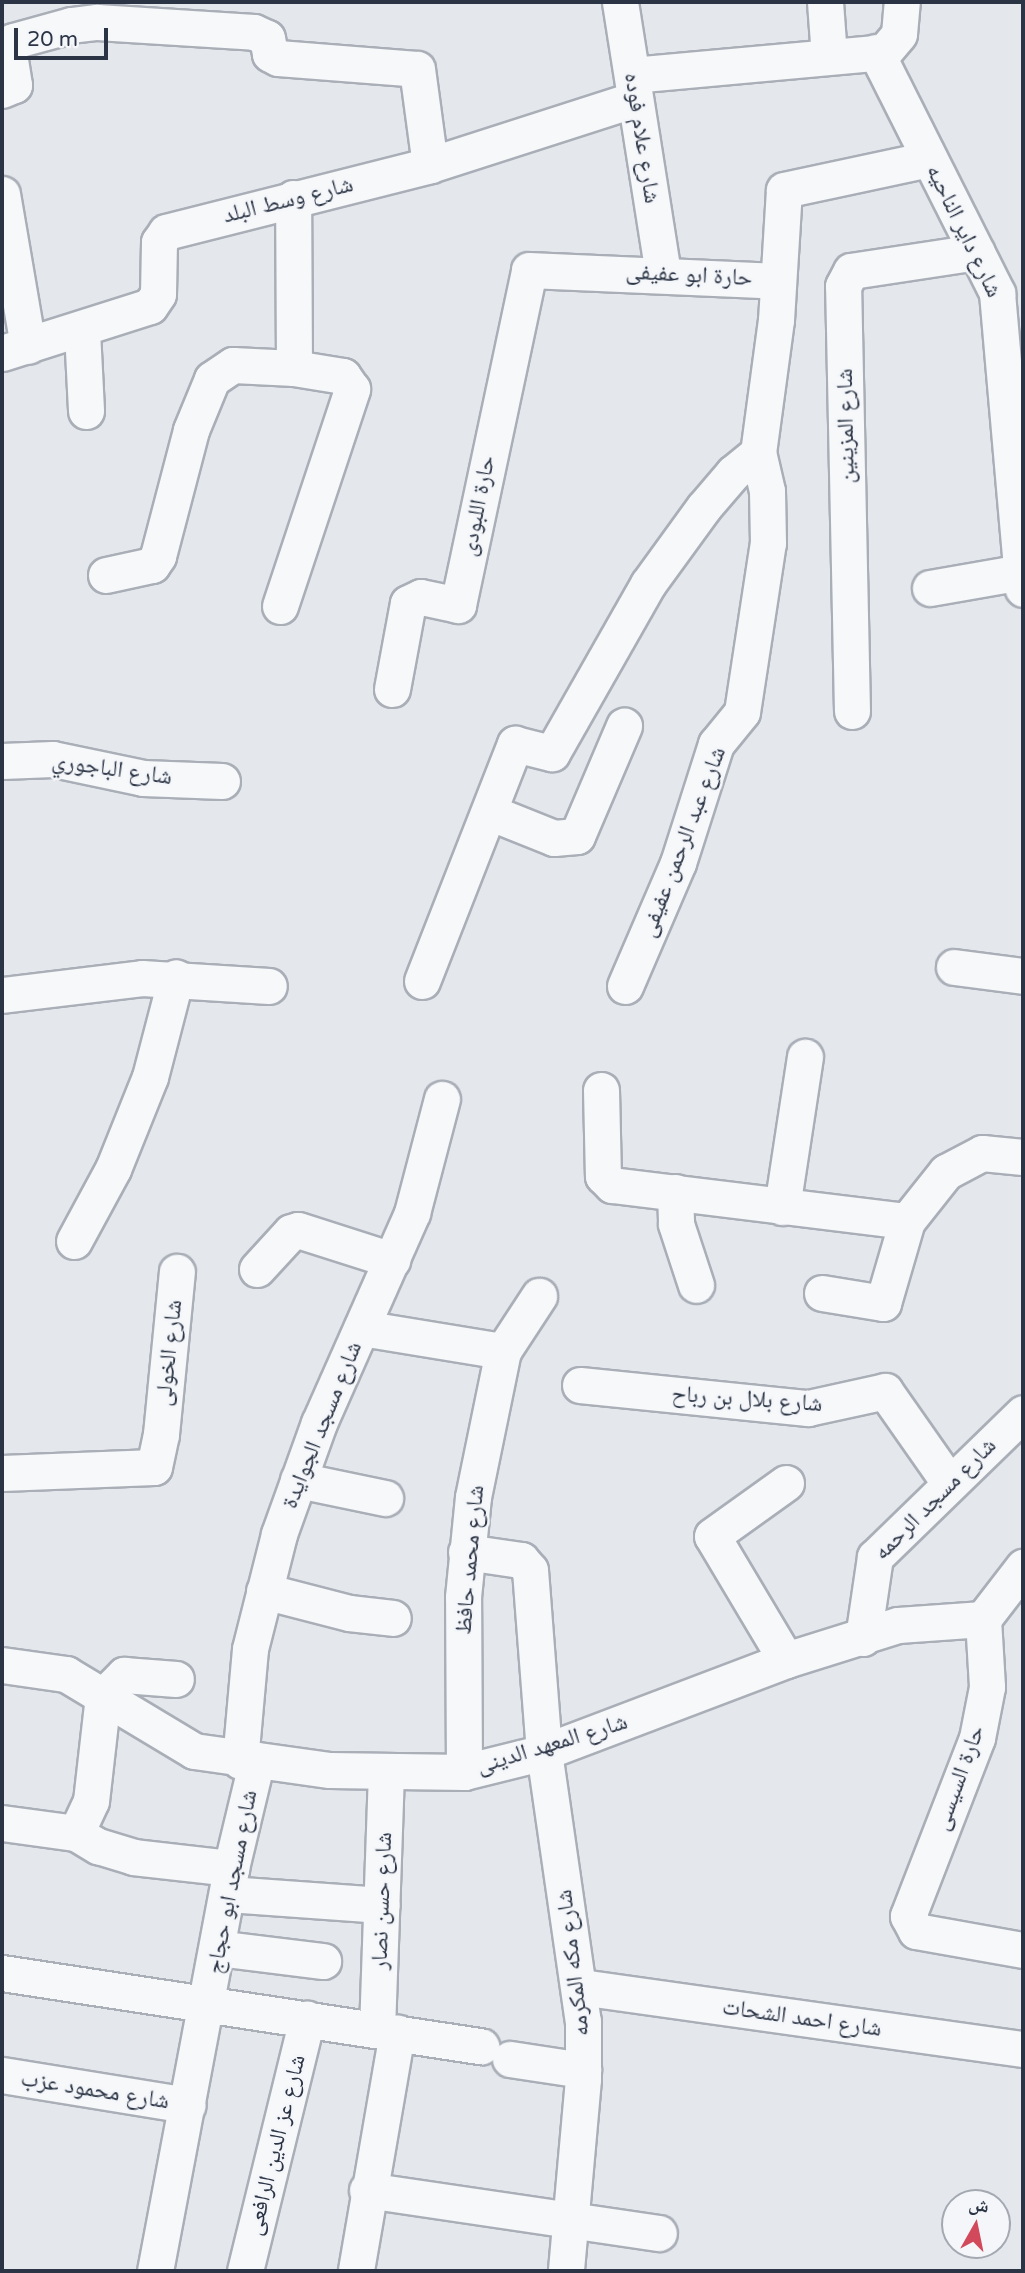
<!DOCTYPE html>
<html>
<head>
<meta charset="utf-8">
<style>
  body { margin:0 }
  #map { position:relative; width:1025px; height:2273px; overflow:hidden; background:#e4e7ec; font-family:"Varela Round","Noto Naskh Arabic",sans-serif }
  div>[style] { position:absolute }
  .roads { filter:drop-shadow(2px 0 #a9aeb7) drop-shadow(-2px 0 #a9aeb7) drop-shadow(0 2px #a9aeb7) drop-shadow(0 -2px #a9aeb7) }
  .street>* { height:35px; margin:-17.5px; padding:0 17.5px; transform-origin:17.5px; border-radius:17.5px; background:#f7f8fa }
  span { translate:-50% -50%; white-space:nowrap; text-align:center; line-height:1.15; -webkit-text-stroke:5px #f4f6f9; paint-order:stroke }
  .street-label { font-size:23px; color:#2b3445 }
  .frame { position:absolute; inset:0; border:4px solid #2b3445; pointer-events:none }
  .north { position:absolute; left:941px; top:2189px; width:70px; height:70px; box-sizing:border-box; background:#f4f6f9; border:2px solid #a4a8b1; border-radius:50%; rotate:9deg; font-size:19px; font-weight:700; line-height:28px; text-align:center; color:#2b3445 }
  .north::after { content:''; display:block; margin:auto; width:24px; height:32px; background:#d1495b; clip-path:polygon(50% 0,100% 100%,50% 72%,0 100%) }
  .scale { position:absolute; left:14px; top:28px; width:94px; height:32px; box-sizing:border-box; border:4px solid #2b3445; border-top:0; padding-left:9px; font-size:21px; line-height:24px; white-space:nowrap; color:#2b3445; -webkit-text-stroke:5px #f4f6f9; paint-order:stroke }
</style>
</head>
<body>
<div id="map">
  <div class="roads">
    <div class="street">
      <div style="left:620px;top:2px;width:275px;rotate:81deg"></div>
      <div style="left:825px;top:2px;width:54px;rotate:85.8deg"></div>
      <div style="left:876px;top:52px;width:270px;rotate:63.3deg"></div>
      <div style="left:997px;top:293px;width:297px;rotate:85deg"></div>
      <div style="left:632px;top:75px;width:253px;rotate:-5.2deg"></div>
      <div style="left:884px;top:52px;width:23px;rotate:-50deg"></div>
      <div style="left:899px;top:34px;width:32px;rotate:-85deg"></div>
      <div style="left:2px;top:90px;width:13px;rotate:-23deg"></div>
      <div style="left:14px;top:85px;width:36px;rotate:-99deg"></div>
      <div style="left:8px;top:49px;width:9px;rotate:-58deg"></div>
      <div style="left:13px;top:41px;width:60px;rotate:-15.4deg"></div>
      <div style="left:71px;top:25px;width:26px;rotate:-7deg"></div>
      <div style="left:97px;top:22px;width:157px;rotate:3.6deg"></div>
      <div style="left:254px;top:32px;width:14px;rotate:25deg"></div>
      <div style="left:267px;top:38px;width:16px;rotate:79deg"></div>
      <div style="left:270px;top:54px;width:9px;rotate:27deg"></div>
      <div style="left:278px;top:58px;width:139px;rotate:4.5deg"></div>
      <div style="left:417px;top:69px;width:97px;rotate:82.3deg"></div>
      <div style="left:2px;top:194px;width:154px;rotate:80.3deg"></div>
      <div style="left:82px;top:331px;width:80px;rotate:87.1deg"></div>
      <div style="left:2px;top:353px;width:155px;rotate:-17.6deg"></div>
      <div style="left:150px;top:306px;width:14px;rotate:-56deg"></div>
      <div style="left:158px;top:294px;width:52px;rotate:-88.9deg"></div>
      <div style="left:159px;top:242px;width:12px;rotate:-55deg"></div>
      <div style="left:166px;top:232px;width:272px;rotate:-14.2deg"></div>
      <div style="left:430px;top:165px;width:215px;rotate:-17.8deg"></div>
      <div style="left:106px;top:575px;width:47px;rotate:-12.3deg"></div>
      <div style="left:152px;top:565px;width:11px;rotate:-56deg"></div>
      <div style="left:158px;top:556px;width:130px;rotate:-75.3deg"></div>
      <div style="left:191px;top:430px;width:55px;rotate:-67.6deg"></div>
      <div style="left:212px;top:379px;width:25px;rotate:-34deg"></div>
      <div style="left:233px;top:365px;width:61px;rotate:2.8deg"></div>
      <div style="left:294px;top:368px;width:170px;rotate:-90.3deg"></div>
      <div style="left:930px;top:588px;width:93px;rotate:-9.9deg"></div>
      <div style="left:280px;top:606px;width:229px;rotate:-71.6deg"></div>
      <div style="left:352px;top:389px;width:16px;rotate:-125deg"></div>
      <div style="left:343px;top:376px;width:50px;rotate:-170.7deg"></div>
      <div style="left:392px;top:689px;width:87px;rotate:-79.5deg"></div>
      <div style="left:408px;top:603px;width:14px;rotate:-25deg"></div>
      <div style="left:421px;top:597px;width:38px;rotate:12deg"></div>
      <div style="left:458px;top:605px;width:342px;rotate:-78deg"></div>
      <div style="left:529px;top:270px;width:249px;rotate:2.5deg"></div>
      <div style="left:852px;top:711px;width:425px;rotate:-91.2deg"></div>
      <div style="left:843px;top:286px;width:17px;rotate:-62deg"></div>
      <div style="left:851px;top:271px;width:127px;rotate:-8.6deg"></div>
      <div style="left:2px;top:761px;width:51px;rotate:-2.2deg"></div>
      <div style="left:53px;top:759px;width:92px;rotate:11.9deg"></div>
      <div style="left:143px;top:778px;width:79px;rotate:2.2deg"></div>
      <div style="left:489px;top:812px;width:70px;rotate:21.8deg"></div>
      <div style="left:554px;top:838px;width:23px;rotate:-5deg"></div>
      <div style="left:577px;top:836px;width:120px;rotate:-66.9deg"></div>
      <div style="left:954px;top:967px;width:70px;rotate:7.4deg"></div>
      <div style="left:422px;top:981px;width:255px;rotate:-68.6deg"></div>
      <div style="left:515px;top:744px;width:38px;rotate:14deg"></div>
      <div style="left:552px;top:753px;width:194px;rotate:-60.4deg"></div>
      <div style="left:648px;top:584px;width:95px;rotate:-54deg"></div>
      <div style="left:704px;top:507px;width:45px;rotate:-49.5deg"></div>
      <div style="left:733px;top:473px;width:32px;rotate:-39deg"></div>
      <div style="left:625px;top:986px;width:134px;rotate:-66.7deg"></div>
      <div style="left:678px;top:863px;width:125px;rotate:-72.3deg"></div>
      <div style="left:716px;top:744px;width:41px;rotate:-50.9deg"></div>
      <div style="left:742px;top:712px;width:171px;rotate:-81.3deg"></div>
      <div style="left:768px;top:543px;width:52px;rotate:-91.1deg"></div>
      <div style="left:767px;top:491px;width:39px;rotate:-103deg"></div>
      <div style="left:758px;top:453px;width:134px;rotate:-82.3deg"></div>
      <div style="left:776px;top:320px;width:130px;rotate:-86.5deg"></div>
      <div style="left:784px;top:190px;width:148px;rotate:-12.1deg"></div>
      <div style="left:2px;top:995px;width:141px;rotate:-6.9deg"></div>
      <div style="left:142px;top:978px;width:127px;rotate:3.6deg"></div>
      <div style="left:601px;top:1090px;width:86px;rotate:88.7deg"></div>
      <div style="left:603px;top:1176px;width:13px;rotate:45deg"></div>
      <div style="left:612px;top:1185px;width:297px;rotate:7deg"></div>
      <div style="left:675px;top:1192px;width:32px;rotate:88deg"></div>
      <div style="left:676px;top:1224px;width:64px;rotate:71.8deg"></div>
      <div style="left:782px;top:1207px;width:152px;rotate:-81.3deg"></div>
      <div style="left:74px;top:1241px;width:82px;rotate:-61.6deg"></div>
      <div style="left:113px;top:1169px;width:99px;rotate:-68.1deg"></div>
      <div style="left:150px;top:1077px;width:103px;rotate:-75.4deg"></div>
      <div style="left:257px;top:1269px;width:50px;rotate:-47.4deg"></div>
      <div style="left:291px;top:1232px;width:7px;rotate:-16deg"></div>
      <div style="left:298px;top:1230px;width:99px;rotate:17.7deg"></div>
      <div style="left:822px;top:1293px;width:62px;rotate:9.3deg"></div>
      <div style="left:883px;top:1303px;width:85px;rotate:-73.7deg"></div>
      <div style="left:907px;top:1221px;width:63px;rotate:-51.5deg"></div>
      <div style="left:946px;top:1172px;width:41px;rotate:-27.8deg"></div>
      <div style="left:982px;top:1153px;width:41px;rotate:5.6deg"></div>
      <div style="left:362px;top:1328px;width:143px;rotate:9.3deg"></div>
      <div style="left:580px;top:1385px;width:229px;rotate:5.8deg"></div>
      <div style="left:808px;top:1408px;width:79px;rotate:-12.4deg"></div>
      <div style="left:885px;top:1391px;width:110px;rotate:55deg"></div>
      <div style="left:2px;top:1473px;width:152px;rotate:-2.3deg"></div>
      <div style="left:154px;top:1467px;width:34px;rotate:-78deg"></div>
      <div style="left:161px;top:1434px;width:163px;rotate:-84.4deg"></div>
      <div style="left:298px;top:1480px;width:89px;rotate:11.7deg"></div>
      <div style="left:466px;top:1552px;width:56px;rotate:8.3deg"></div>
      <div style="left:521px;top:1560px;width:13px;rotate:48deg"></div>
      <div style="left:530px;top:1570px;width:183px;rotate:85.6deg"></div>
      <div style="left:544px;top:1752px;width:272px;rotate:81.8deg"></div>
      <div style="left:583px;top:2021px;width:58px;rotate:90deg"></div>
      <div style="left:583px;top:2079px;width:193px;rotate:95.1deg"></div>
      <div style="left:264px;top:1591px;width:88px;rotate:14.5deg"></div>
      <div style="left:349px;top:1613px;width:44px;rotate:6.5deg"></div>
      <div style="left:983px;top:1619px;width:68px;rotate:86.6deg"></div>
      <div style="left:987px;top:1687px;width:52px;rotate:101.1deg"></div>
      <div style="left:977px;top:1738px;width:191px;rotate:111.2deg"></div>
      <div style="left:908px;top:1916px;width:17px;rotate:62deg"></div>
      <div style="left:916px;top:1931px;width:109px;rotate:10.1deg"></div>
      <div style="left:983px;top:1619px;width:66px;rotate:-52.4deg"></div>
      <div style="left:863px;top:1638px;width:82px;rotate:-81.6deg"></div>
      <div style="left:875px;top:1557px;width:206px;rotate:-44.2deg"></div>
      <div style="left:786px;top:1660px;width:144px;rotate:-120.8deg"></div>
      <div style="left:712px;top:1536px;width:91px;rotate:-35.6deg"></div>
      <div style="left:2px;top:1665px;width:65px;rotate:8deg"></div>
      <div style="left:66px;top:1674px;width:149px;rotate:31deg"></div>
      <div style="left:194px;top:1751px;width:137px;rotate:8deg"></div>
      <div style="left:330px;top:1770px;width:134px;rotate:0.9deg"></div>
      <div style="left:464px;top:1772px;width:82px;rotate:-14deg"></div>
      <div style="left:544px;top:1752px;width:259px;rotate:-20.8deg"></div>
      <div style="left:786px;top:1660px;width:117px;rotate:-17.4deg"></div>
      <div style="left:898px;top:1625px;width:85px;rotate:-4deg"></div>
      <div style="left:240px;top:1761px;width:112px;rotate:-84.9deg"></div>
      <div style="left:250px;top:1649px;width:119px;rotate:-75.8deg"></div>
      <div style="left:279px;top:1534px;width:118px;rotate:-70.2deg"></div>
      <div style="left:319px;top:1423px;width:230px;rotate:-66.1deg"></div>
      <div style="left:412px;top:1213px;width:118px;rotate:-75.3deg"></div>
      <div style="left:464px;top:1772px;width:175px;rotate:-90.3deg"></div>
      <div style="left:463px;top:1597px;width:100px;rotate:-84.3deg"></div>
      <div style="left:473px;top:1497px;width:149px;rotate:-78.4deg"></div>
      <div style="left:503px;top:1351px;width:66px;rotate:-56.8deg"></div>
      <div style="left:2px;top:1823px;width:75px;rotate:7.7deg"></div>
      <div style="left:76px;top:1833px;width:35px;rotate:-65deg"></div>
      <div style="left:91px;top:1801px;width:106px;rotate:-83.5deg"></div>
      <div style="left:103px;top:1696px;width:30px;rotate:-45deg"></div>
      <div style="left:124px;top:1675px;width:52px;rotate:4.4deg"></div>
      <div style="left:76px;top:1833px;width:26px;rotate:31deg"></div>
      <div style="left:98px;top:1846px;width:37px;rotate:17deg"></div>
      <div style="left:133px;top:1857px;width:99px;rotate:6.4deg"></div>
      <div style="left:228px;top:1894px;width:154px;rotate:4.1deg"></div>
      <div style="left:217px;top:1948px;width:107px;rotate:7deg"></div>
      <div style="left:2px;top:1973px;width:485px;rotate:8.7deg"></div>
      <div style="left:581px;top:1987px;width:446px;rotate:8deg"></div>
      <div style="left:377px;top:2030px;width:258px;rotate:-88deg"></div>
      <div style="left:510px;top:2059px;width:74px;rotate:8.6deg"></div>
      <div style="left:2px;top:2075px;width:188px;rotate:9.2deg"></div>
      <div style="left:367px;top:2190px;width:295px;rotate:8.4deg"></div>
      <div style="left:356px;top:2270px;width:241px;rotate:-80.2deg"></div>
      <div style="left:155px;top:2271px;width:410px;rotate:-79.3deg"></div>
      <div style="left:231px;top:1868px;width:111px;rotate:-76.5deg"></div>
      <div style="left:245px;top:2271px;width:260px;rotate:-76.2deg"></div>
    </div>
  </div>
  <div class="street-label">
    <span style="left:642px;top:138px;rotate:81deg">شارع علام فوده</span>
    <span style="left:288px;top:200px;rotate:-14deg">شارع وسط البلد</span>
    <span style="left:964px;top:231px;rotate:64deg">شارع داير الناحيه</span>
    <span style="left:689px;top:275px;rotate:3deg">حارة ابو عفيفى</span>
    <span style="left:846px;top:426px;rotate:-91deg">شارع المزينين</span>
    <span style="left:478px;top:506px;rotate:-79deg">حارة اللبودى</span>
    <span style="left:112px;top:769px;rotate:8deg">شارع الباجوري</span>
    <span style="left:683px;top:842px;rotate:-69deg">شارع عبد الرحمن عفيفى</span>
    <span style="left:169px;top:1353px;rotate:-84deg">شارع الخولى</span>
    <span style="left:747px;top:1399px;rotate:4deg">شارع بلال بن رباح</span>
    <span style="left:322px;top:1425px;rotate:-68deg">شارع مسجد الجوايدة</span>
    <span style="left:935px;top:1499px;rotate:-45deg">شارع مسجد الرحمه</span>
    <span style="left:470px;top:1560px;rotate:-85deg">شارع محمد حافظ</span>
    <span style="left:552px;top:1744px;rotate:-17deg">شارع المعهد الدينى</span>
    <span style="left:959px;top:1778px;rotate:-70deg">حارة السيسى</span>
    <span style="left:232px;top:1882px;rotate:-79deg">شارع مسجد ابو حجاج</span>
    <span style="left:382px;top:1901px;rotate:-88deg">شارع حسن نصار</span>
    <span style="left:573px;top:1963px;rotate:-97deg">شارع مكه المكرمه</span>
    <span style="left:802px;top:2018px;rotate:8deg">شارع احمد الشحات</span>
    <span style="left:95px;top:2090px;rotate:9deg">شارع محمود عزب</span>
    <span style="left:276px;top:2145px;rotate:-76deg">شارع عز الدين الرافعى</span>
  </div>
  <div class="frame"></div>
  <div class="north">ش</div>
  <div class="scale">20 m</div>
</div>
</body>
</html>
